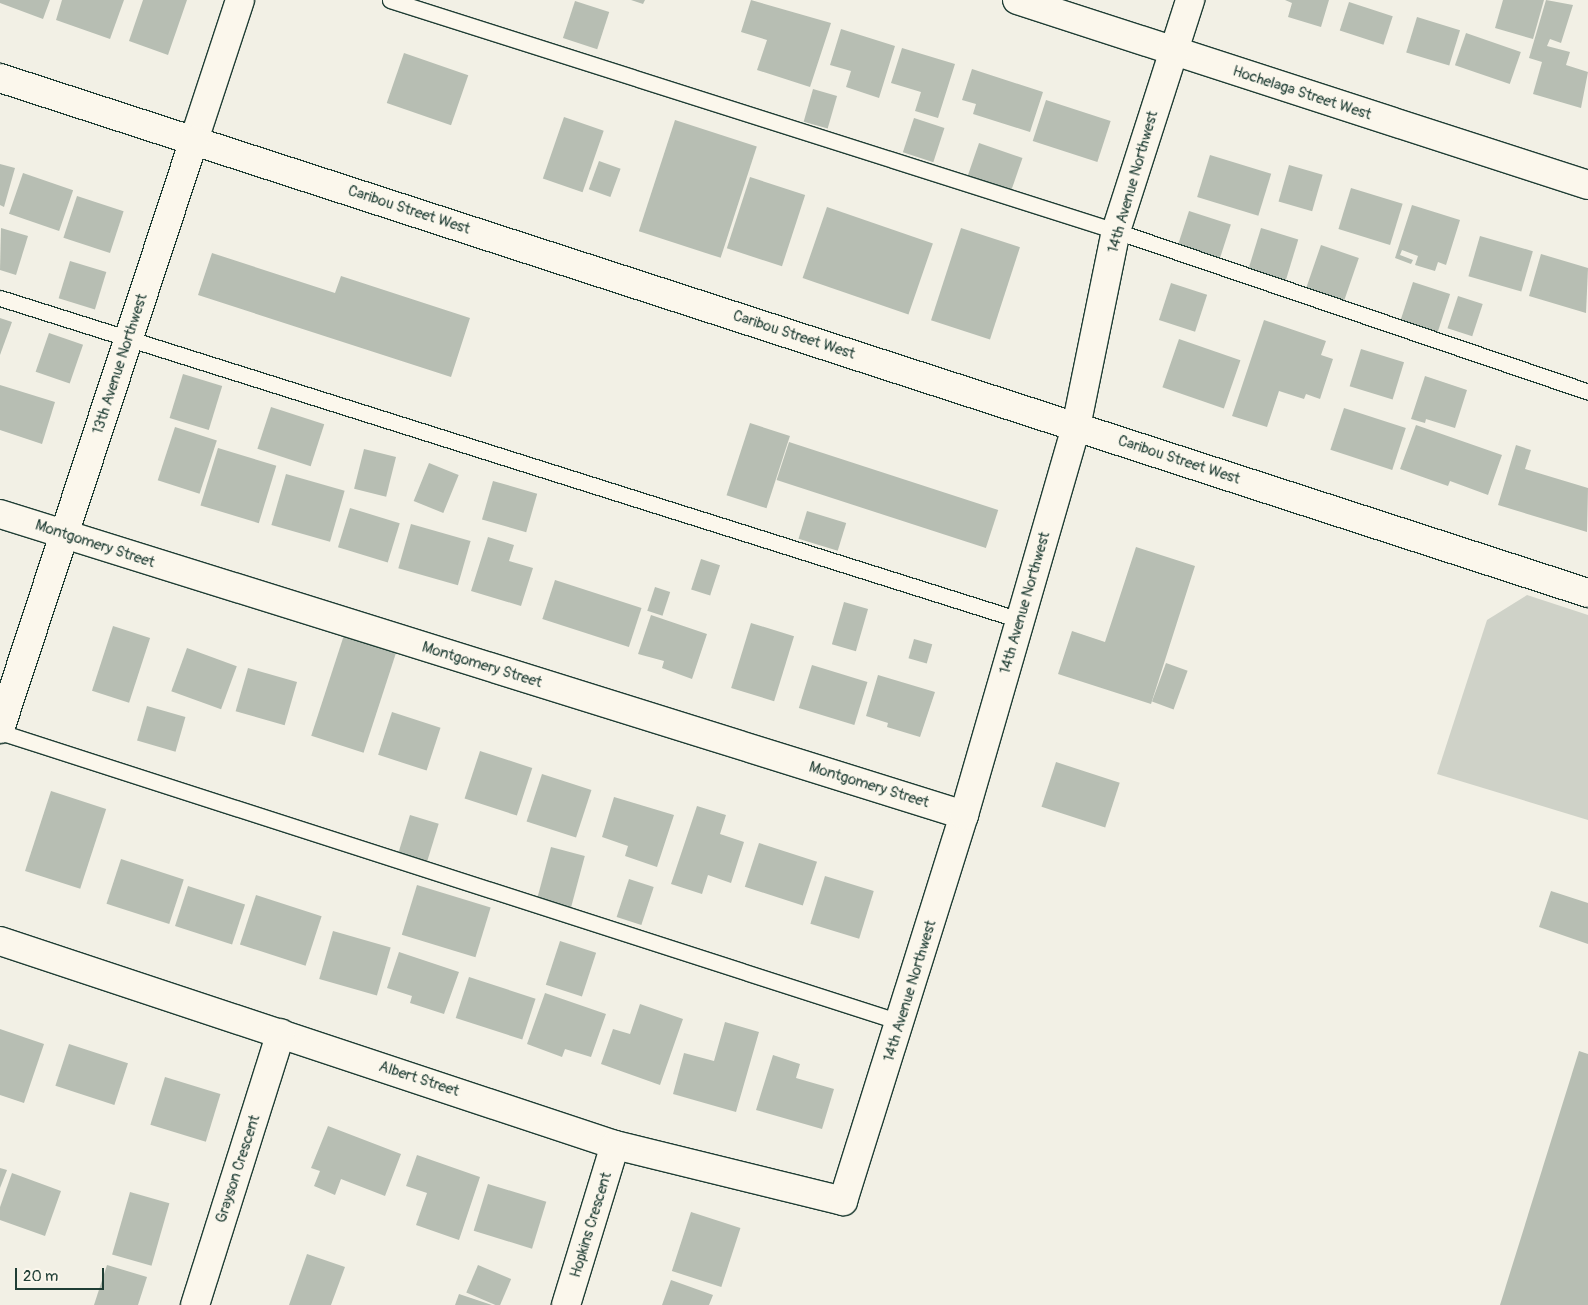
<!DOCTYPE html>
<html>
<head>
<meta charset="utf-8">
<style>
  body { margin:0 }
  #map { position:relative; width:1588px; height:1305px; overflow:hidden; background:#f2f0e5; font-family:Pangolin,sans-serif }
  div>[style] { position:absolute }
  .green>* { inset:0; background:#cfd2c8 }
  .building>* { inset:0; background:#b7beb3; transform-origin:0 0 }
  .roads { filter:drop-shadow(1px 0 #1f3d34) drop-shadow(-1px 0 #1f3d34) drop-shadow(0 1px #1f3d34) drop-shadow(0 -1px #1f3d34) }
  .lane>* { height:15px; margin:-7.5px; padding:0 7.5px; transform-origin:7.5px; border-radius:7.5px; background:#fbf7ec }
  .street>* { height:28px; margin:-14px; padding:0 14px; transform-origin:14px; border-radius:14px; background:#fbf7ec }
  .secondary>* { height:28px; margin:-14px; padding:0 14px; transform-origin:14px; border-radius:14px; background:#fbf7ec }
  span { translate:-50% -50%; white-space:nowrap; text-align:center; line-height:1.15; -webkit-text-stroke:4px #fbf7ec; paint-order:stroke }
  .street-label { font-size:15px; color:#1f3d34 }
  .scale { position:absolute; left:15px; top:1268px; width:89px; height:22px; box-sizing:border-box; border:2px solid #1f3d34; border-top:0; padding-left:6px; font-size:15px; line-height:18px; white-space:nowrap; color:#1f3d34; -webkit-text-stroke:4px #fbf7ec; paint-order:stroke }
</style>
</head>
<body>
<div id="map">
  <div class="green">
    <div style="clip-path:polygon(1527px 595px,1588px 615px,1588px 820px,1437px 774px,1487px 620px)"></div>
  </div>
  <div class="building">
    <div style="clip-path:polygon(0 0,50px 0,43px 19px,0 3px)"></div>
    <div style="clip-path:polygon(62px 0,124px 0,110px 39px,56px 20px)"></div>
    <div style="clip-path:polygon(143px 0,187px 0,168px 55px,129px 41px)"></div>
    <div style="clip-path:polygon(631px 0,645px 0,643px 4px)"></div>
    <div style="clip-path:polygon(751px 0,831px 23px,810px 87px,757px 70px,767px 40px,741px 32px)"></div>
    <div style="clip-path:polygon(1285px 0,1329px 0,1321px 27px,1288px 17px,1292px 3px)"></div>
    <div style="clip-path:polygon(1503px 0,1544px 0,1533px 39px,1495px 28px)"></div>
    <div style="clip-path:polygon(1546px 0,1573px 5px,1561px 43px,1550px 39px,1547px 46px,1570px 52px,1566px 65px,1588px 72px,1581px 108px,1533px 94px,1542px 62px,1529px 58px)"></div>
    <div style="left:575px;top:1px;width:36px;height:39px;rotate:18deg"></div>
    <div style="left:1349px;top:2px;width:46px;height:30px;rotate:18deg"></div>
    <div style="left:1417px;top:17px;width:45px;height:37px;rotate:17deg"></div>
    <div style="clip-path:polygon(841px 29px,895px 46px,879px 98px,846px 87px,851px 71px,830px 65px)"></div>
    <div style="left:1466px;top:33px;width:58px;height:34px;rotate:19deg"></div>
    <div style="clip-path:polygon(902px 48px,955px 64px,938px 118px,915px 111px,921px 92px,891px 83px)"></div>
    <div style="left:404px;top:53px;width:68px;height:53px;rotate:19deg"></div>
    <div style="clip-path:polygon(972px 69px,1043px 92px,1030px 132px,973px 114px,976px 104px,962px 100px)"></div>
    <div style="left:813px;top:89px;width:25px;height:34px;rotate:16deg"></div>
    <div style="left:1046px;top:100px;width:68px;height:43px;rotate:18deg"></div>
    <div style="left:564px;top:117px;width:42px;height:65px;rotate:19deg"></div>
    <div style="left:914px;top:118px;width:32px;height:36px;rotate:18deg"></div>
    <div style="left:675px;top:120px;width:86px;height:117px;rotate:18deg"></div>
    <div style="left:979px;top:143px;width:46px;height:39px;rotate:19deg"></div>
    <div style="left:1210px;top:155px;width:64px;height:44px;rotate:17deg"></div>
    <div style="left:599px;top:161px;width:23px;height:30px;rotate:20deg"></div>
    <div style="clip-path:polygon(0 164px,15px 168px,4px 207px,0 205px)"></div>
    <div style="left:1289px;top:165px;width:35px;height:38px;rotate:16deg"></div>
    <div style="left:23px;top:173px;width:53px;height:43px;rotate:19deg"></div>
    <div style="left:750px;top:177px;width:58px;height:75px;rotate:18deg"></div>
    <div style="left:1351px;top:188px;width:54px;height:43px;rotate:17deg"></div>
    <div style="left:77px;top:196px;width:49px;height:44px;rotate:18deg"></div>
    <div style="clip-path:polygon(1412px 205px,1460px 220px,1446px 265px,1438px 262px,1435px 271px,1415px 265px,1418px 256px,1402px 250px,1400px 255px,1413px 260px,1411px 264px,1395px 258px)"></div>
    <div style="left:827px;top:207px;width:112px;height:75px;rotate:19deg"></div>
    <div style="left:1189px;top:211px;width:44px;height:38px;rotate:18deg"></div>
    <div style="clip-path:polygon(1px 228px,28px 236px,16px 275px,0 270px)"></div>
    <div style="left:961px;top:228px;width:62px;height:97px;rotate:18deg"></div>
    <div style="left:1261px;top:228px;width:39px;height:44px;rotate:17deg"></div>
    <div style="left:1480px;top:236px;width:55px;height:42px;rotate:16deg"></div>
    <div style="left:1321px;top:245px;width:40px;height:46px;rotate:19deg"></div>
    <div style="clip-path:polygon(212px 253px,335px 293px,341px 276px,470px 318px,451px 377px,198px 295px)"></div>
    <div style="clip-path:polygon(1541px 254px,1588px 268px,1586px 313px,1529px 296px)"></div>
    <div style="left:70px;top:261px;width:38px;height:39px;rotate:17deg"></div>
    <div style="left:1413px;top:282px;width:39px;height:41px;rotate:18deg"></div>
    <div style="left:1171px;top:283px;width:38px;height:39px;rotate:18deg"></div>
    <div style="left:1458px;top:296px;width:26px;height:34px;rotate:18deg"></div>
    <div style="clip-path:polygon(0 318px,12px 322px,0 355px)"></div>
    <div style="clip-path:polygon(1264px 320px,1326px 341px,1321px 355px,1333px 359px,1320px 399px,1306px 394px,1304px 399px,1279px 391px,1267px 427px,1232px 416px)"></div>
    <div style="left:49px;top:333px;width:36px;height:41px;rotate:19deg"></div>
    <div style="left:1179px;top:339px;width:65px;height:51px;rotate:19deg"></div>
    <div style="left:1361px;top:349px;width:45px;height:39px;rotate:17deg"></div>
    <div style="left:183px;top:374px;width:41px;height:46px;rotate:17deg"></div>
    <div style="clip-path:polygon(1425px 376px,1467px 390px,1455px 428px,1426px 419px,1425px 423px,1411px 419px)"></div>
    <div style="clip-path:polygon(0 385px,55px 402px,42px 444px,0 430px)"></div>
    <div style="left:271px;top:407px;width:56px;height:44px;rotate:18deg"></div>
    <div style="left:1344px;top:408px;width:65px;height:44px;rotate:18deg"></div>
    <div style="left:750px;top:423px;width:42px;height:76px;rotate:18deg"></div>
    <div style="clip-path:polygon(1416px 425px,1502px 455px,1488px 495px,1450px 481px,1448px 486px,1400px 469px)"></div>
    <div style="left:175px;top:427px;width:44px;height:56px;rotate:18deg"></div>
    <div style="left:789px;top:442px;width:220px;height:40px;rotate:18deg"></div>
    <div style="clip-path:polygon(1516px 445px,1531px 450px,1525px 469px,1588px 488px,1587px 532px,1498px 505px)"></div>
    <div style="left:218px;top:448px;width:61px;height:60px;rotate:17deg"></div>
    <div style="left:364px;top:449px;width:33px;height:41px;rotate:14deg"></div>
    <div style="left:429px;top:463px;width:32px;height:41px;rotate:22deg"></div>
    <div style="left:286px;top:474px;width:61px;height:53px;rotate:16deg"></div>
    <div style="left:493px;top:481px;width:46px;height:40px;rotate:16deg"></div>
    <div style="left:350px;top:508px;width:52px;height:41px;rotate:17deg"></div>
    <div style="left:807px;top:511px;width:41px;height:29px;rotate:17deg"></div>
    <div style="left:411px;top:524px;width:62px;height:46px;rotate:16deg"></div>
    <div style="clip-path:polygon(488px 537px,514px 545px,509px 561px,533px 568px,521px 606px,471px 591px)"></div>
    <div style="clip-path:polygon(1136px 547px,1195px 566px,1151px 704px,1058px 674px,1072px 631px,1105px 642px)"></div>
    <div style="left:701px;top:559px;width:20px;height:32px;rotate:18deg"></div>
    <div style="left:555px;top:580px;width:91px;height:41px;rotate:18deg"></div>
    <div style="left:655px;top:587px;width:16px;height:25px;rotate:18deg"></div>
    <div style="left:844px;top:602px;width:25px;height:44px;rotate:16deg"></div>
    <div style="clip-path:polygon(651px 615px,707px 634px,692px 679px,662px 668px,664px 661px,638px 654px)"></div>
    <div style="left:751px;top:623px;width:45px;height:68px;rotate:17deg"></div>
    <div style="left:113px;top:626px;width:39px;height:68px;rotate:18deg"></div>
    <div style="left:344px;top:635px;width:55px;height:106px;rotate:18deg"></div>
    <div style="left:914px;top:639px;width:19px;height:20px;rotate:16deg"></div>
    <div style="left:187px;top:648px;width:53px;height:46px;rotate:20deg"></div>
    <div style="left:1166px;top:663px;width:23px;height:41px;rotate:20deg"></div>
    <div style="left:812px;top:665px;width:58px;height:45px;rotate:17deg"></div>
    <div style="left:248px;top:668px;width:51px;height:45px;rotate:16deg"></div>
    <div style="clip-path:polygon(878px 675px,935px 692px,920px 737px,887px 727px,888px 723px,866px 716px)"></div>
    <div style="left:147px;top:706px;width:40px;height:36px;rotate:16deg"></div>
    <div style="left:392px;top:712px;width:51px;height:45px;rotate:18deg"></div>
    <div style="left:480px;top:751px;width:55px;height:50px;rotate:18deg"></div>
    <div style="left:1056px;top:762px;width:67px;height:47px;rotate:18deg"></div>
    <div style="left:542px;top:774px;width:52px;height:50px;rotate:18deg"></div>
    <div style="left:51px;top:791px;width:58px;height:84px;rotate:18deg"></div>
    <div style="clip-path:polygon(614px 797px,674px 815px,657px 867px,625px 856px,628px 846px,602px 837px)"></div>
    <div style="clip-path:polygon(697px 806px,726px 815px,720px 834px,744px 842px,731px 883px,708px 875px,702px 894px,671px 884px)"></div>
    <div style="left:410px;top:815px;width:30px;height:40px;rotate:17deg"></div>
    <div style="left:759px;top:843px;width:61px;height:46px;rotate:18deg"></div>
    <div style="left:551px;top:847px;width:35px;height:54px;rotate:15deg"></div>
    <div style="left:121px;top:859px;width:66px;height:47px;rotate:18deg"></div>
    <div style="left:825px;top:876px;width:51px;height:50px;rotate:17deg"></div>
    <div style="left:629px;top:879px;width:26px;height:40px;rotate:18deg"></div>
    <div style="left:417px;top:885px;width:77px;height:52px;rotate:17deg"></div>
    <div style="left:188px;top:886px;width:60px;height:42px;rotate:18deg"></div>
    <div style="clip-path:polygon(1551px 891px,1588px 903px,1588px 944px,1539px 927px)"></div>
    <div style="left:256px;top:895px;width:69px;height:52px;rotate:18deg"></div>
    <div style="left:333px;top:931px;width:60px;height:50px;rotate:16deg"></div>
    <div style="left:560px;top:941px;width:38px;height:46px;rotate:18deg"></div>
    <div style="clip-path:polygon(399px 952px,459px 972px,444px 1014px,410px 1003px,412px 996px,387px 988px)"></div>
    <div style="left:469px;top:977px;width:70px;height:43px;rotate:18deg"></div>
    <div style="clip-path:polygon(545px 993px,606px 1014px,591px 1057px,565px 1049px,562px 1057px,527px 1044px)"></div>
    <div style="clip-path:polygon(640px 1004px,683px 1019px,660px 1085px,601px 1064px,613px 1029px,630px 1034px)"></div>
    <div style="clip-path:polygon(725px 1022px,759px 1032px,736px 1112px,673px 1094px,684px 1053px,714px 1061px)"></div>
    <div style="clip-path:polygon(0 1029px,44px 1044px,24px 1103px,0 1095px)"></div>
    <div style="left:69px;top:1044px;width:62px;height:44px;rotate:18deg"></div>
    <div style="clip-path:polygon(1579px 1051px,1588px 1054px,1588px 1305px,1500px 1305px)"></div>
    <div style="clip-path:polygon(773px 1055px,800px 1064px,796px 1078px,834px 1089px,822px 1129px,756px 1110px)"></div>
    <div style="left:165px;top:1077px;width:58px;height:50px;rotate:17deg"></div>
    <div style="clip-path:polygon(328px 1126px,401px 1154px,385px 1196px,341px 1179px,335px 1195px,314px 1186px,320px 1171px,311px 1168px)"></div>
    <div style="clip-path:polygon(417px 1155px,480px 1177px,459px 1240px,416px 1225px,427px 1193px,406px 1186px)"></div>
    <div style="clip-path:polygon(0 1168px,7px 1170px,0 1188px)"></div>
    <div style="clip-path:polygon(12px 1173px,61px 1191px,45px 1236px,0 1220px,0 1207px)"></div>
    <div style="left:488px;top:1184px;width:61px;height:49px;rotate:17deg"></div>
    <div style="left:130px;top:1192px;width:41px;height:65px;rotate:16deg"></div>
    <div style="left:691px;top:1212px;width:52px;height:62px;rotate:18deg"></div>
    <div style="clip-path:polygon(307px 1254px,345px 1267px,331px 1305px,289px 1305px)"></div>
    <div style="clip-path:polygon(107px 1265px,147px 1277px,138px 1305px,94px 1305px)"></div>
    <div style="left:478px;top:1265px;width:36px;height:30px;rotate:23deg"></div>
    <div style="clip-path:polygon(671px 1280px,713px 1295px,709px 1305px,662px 1305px)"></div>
    <div style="clip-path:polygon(459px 1294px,492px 1305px,455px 1305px)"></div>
  </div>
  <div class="roads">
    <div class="lane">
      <div style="left:390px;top:0;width:762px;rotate:17.65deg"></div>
      <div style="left:1116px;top:231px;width:499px;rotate:18.8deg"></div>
      <div style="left:0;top:298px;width:1070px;rotate:17.52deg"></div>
      <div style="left:0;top:732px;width:946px;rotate:17.86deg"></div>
    </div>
    <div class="street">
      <div style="left:1017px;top:0;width:600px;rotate:17.95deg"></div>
      <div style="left:194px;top:140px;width:147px;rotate:-71.8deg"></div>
      <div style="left:0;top:514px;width:1010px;rotate:17.34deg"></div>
      <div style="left:0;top:941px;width:648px;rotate:18.35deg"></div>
      <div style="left:615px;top:1145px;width:235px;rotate:13.8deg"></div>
      <div style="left:843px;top:1201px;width:405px;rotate:-72.6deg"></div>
      <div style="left:964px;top:815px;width:404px;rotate:-73.9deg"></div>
      <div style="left:1076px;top:427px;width:200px;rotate:-78.5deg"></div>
      <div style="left:1116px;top:231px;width:243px;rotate:-72.2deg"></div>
      <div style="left:195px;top:1305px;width:285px;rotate:-72.5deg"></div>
      <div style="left:566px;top:1305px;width:167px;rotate:-73deg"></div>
    </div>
    <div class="secondary">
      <div style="left:0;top:78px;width:1669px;rotate:17.97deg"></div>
      <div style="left:0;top:729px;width:620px;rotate:-71.77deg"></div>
    </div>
  </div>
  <div class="street-label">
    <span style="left:1302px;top:93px;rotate:18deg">Hochelaga Street West</span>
    <span style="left:1133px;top:182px;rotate:-74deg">14th Avenue Northwest</span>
    <span style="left:409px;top:210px;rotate:18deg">Caribou Street West</span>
    <span style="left:794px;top:335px;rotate:18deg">Caribou Street West</span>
    <span style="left:120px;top:364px;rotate:-72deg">13th Avenue Northwest</span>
    <span style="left:1179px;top:460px;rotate:18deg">Caribou Street West</span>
    <span style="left:95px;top:544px;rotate:18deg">Montgomery Street</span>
    <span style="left:1025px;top:603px;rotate:-74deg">14th Avenue Northwest</span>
    <span style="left:482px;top:665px;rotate:17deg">Montgomery Street</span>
    <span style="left:869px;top:785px;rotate:17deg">Montgomery Street</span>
    <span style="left:910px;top:991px;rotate:-73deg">14th Avenue Northwest</span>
    <span style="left:419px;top:1079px;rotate:18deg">Albert Street</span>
    <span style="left:238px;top:1169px;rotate:-72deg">Grayson Crescent</span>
    <span style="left:591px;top:1225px;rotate:-73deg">Hopkins Crescent</span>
  </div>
  <div class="scale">20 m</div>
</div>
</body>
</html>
